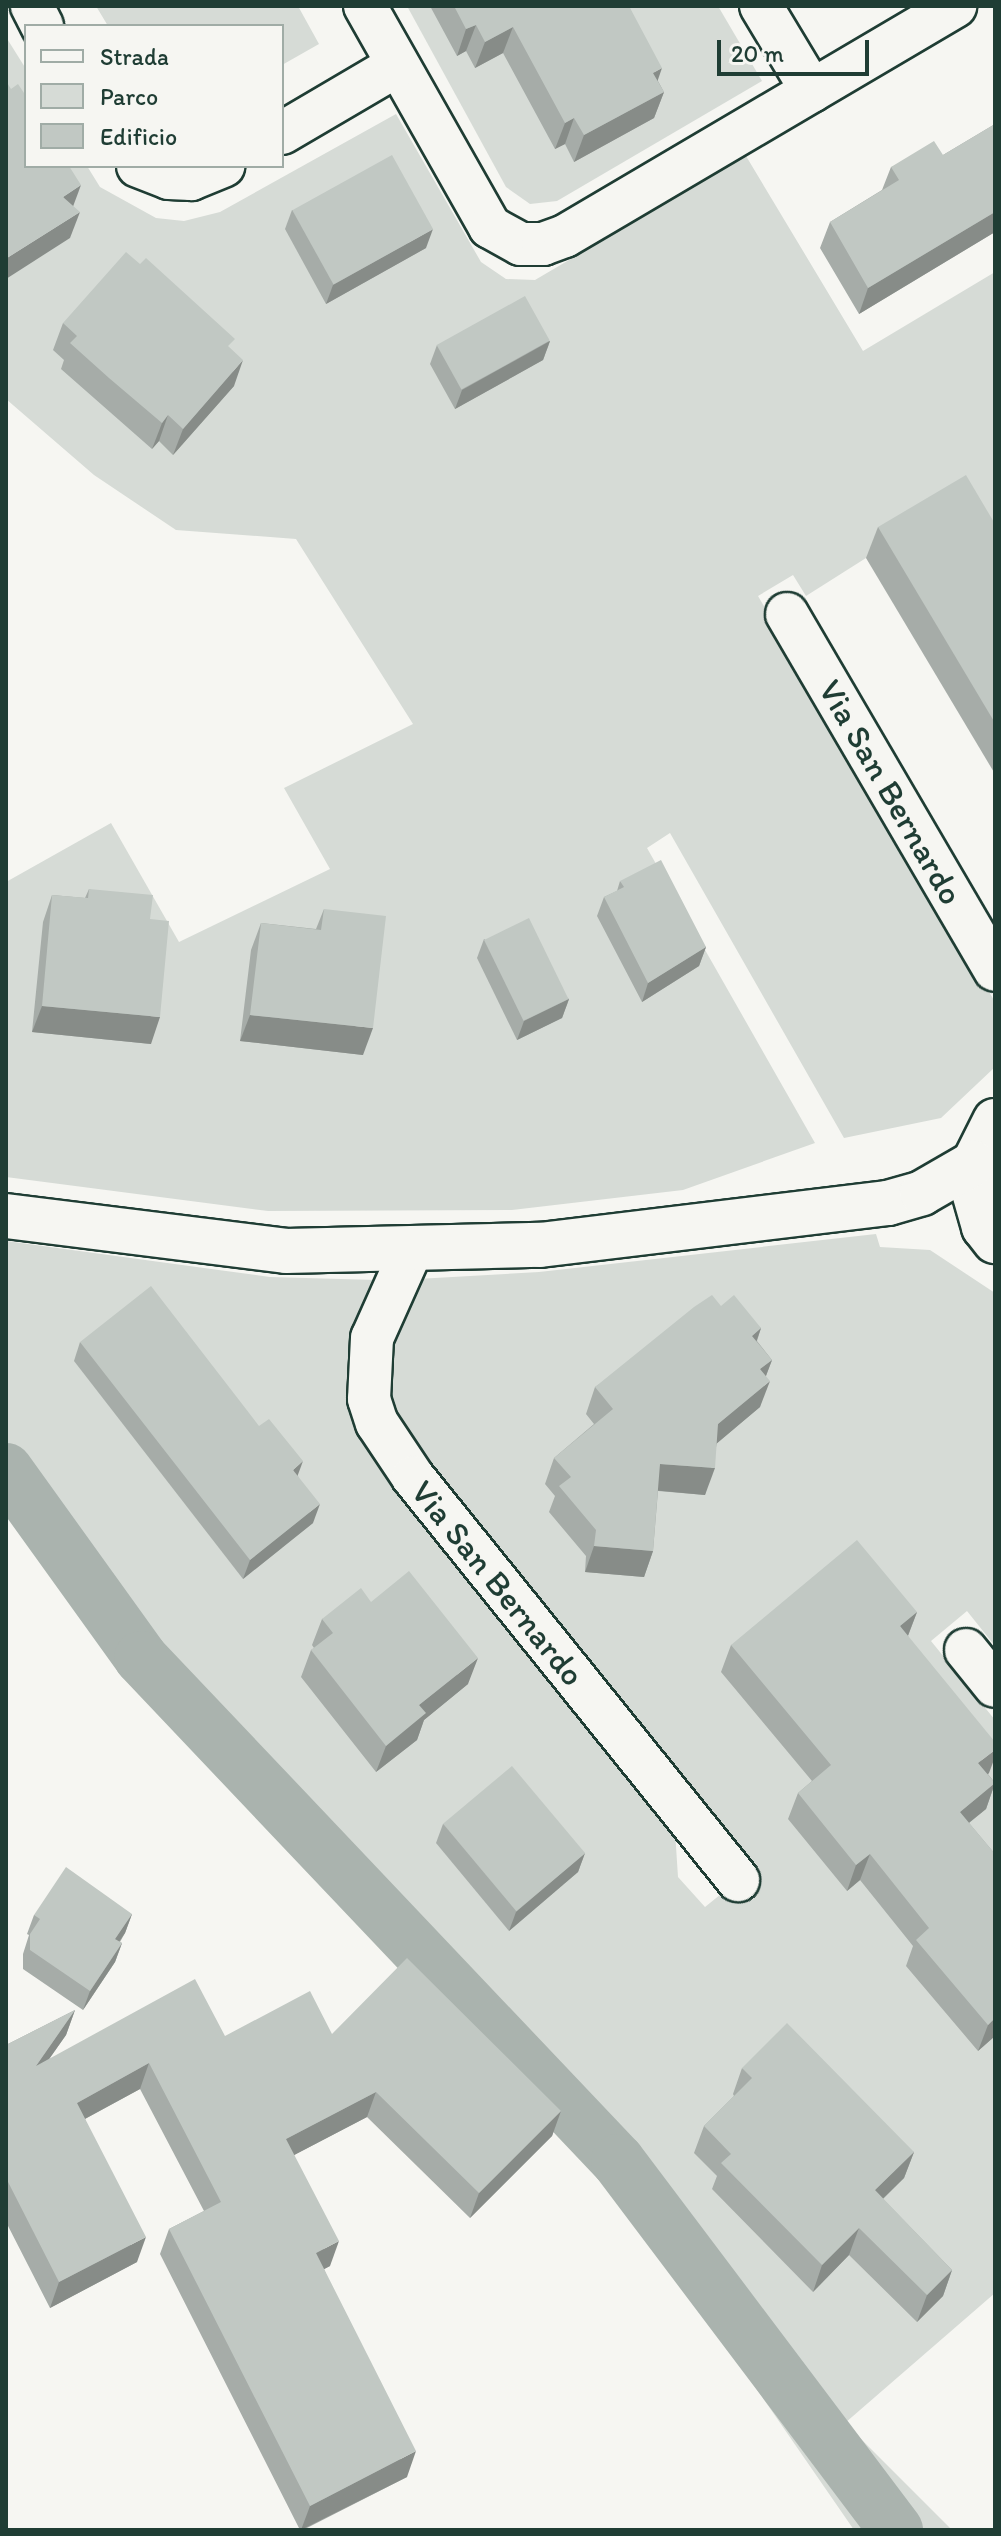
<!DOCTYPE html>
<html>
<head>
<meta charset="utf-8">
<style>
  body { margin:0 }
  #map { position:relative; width:1001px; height:2536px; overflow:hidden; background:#f6f6f2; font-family:Itim,sans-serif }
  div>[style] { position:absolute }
  .green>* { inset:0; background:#d6dbd6 }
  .canal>* { height:54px; margin:-27px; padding:0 27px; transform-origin:27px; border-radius:27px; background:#aab3ae }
  .roads { filter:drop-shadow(2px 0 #1f3d34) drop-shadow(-2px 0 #1f3d34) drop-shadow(0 2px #1f3d34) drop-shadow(0 -2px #1f3d34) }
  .minor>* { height:42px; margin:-21px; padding:0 21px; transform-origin:21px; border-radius:21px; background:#f6f6f2 }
  .tertiary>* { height:44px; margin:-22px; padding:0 22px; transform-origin:22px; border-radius:22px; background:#f6f6f2 }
  .wall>* { inset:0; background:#a6aca8 }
  .shaded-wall>* { inset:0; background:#878c88 }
  .building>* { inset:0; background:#c1c8c3; transform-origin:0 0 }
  span { translate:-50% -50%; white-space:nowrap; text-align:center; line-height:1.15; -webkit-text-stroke:6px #f6f6f2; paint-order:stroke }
  .street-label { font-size:34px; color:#1f3d34 }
  .frame { position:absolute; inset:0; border:8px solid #1f3d34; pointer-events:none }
  .legend { position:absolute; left:24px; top:24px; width:260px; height:144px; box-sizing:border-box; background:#f6f6f2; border:2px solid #a0aca6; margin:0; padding:10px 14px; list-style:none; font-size:24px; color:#1f3d34 }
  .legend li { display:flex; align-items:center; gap:16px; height:40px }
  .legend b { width:40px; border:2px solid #a0aca6 }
  .scale { position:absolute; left:717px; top:40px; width:152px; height:36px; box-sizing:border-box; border:4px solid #1f3d34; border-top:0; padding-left:10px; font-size:24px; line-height:28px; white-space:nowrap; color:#1f3d34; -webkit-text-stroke:6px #f6f6f2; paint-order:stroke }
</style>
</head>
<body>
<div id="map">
  <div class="green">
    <div style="clip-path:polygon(96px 6px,298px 6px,319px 44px,282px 65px,282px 26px,108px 26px)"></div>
    <div style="clip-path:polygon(407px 6px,718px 6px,762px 81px,557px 201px,530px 204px,506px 187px)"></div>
    <div style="clip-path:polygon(6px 37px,26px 69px,26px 166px,87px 166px,100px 187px,156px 218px,184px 221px,220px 212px,396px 114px,481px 262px,506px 279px,535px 280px,746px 156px,863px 351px,995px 272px,995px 575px,866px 558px,806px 596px,793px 575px,758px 596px,995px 1002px,995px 1067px,941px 1118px,844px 1138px,670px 833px,647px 848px,815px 1143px,683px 1190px,512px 1210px,268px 1211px,6px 1177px,6px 882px,111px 823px,179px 942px,330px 869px,284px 788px,413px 724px,296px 539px,176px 530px,94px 475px,6px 399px)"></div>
    <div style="clip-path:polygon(876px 1234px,880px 1247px,930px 1250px,995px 1293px,995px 1646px,967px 1611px,931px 1641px,995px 1720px,995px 2293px,845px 2423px,952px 2530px,854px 2530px,604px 2168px,122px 1657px,6px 1496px,6px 1241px,270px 1277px,377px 1280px,347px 1359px,349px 1410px,359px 1438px,675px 1831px,678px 1877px,705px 1907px,752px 1869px,401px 1429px,387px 1394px,387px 1357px,417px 1279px,539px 1272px)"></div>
  </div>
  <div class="canal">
    <div style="left:6px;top:1470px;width:231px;rotate:54.3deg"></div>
    <div style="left:141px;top:1658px;width:693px;rotate:46.52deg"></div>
    <div style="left:618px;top:2161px;width:462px;rotate:53deg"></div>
  </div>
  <div class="roads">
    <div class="minor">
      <div style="left:32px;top:6px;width:22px;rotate:63deg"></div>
      <div style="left:365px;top:6px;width:254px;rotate:60.5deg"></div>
      <div style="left:490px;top:227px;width:35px;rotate:29deg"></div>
      <div style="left:521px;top:244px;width:22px"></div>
      <div style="left:543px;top:244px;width:23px;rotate:-20deg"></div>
      <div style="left:565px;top:236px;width:453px;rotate:-30.5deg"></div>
      <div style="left:761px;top:6px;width:99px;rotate:59deg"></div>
      <div style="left:282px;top:133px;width:134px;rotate:-30.4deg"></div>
      <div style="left:138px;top:166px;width:33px;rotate:21deg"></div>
      <div style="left:169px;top:178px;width:22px;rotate:3deg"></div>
      <div style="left:191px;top:179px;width:35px;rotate:-22deg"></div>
      <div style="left:787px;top:614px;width:412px;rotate:59.7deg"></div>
      <div style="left:411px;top:1251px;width:95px;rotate:114.1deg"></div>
      <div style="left:372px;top:1338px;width:61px;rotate:92.8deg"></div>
      <div style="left:369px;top:1399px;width:25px;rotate:72deg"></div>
      <div style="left:377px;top:1423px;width:65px;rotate:56.3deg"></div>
      <div style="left:413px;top:1477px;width:518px;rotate:51.12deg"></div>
      <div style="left:966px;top:1650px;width:46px;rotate:51.1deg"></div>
    </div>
    <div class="tertiary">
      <div style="left:995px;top:1121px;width:47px;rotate:116.6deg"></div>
      <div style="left:974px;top:1163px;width:22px;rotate:95deg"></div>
      <div style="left:972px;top:1185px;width:44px;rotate:74.1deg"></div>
      <div style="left:984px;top:1227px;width:18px;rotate:52deg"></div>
      <div style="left:6px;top:1216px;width:282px;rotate:7.1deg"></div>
      <div style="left:286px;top:1251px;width:254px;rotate:-1.4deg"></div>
      <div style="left:540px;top:1245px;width:351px;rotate:-6.9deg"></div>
      <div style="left:888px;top:1203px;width:35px;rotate:-16deg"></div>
      <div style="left:922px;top:1193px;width:60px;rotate:-30deg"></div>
    </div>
  </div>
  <div class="wall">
    <div style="clip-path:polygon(430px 6px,629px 6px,658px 81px,664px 92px,654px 118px,574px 162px,565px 144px,555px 149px,503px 53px,475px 68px,466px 51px,457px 56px)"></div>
    <div style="clip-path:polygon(995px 124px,995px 232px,859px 314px,820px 248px,830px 222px,882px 190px,891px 167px,943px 155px)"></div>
    <div style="clip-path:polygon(292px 210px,426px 248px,326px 304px,285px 229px)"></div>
    <div style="clip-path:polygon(63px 323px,231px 349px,234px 386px,173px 455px,159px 441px,152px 449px,61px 369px,64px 360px,53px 350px)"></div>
    <div style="clip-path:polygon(550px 341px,543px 360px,455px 409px,430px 364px,437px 345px)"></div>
    <div style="clip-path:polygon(995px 524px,995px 774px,866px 558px,878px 527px)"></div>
    <div style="clip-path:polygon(620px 881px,706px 947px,699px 966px,642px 1002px,597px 916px,604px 897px,617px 891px)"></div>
    <div style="clip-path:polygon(89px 889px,150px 919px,151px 1044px,32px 1032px,43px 922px,52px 895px,85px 898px)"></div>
    <div style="clip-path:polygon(324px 909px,363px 1055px,240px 1041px,251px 950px,261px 923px,316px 929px)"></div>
    <div style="clip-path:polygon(484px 939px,569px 999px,562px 1018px,517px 1040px,477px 958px)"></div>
    <div style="clip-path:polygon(721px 1306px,761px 1328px,757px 1341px,772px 1360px,766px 1376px,760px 1407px,717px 1443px,705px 1495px,658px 1491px,653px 1551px,644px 1577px,585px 1572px,586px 1556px,549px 1512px,555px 1496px,545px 1484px,554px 1458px,594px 1424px,586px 1414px,595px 1387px)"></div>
    <div style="clip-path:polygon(80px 1342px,298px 1476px,313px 1523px,243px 1579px,74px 1361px)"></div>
    <div style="clip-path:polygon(371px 1602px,468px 1684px,424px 1720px,417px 1740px,376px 1772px,301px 1677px,311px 1650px,314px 1648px,312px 1645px,322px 1619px)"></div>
    <div style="clip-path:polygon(917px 1612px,908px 1636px,989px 1773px,988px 1774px,995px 1783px,986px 1809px,969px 1823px,995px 1854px,995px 2036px,978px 2051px,906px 1966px,913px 1946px,860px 1880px,847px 1891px,788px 1819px,798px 1793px,812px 1781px,721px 1672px,731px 1645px)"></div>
    <div style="clip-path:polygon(443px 1824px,585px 1853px,578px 1872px,509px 1931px,436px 1843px)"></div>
    <div style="clip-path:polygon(132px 1914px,125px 1933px,120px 1942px,122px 1943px,115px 1962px,83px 2010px,23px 1969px,23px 1954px,29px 1935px,27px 1934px,34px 1915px)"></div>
    <div style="clip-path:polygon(75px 2010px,66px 2035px,49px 2059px,225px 2036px,332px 2034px,561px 2111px,552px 2136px,470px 2218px,367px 2117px,294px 2155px,330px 2266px,324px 2269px,407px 2477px,303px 2530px,300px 2530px,160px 2254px,169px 2229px,204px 2211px,140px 2089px,85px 2119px,137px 2262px,50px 2308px,6px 2222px,6px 2045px)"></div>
    <div style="clip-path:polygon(742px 2068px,914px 2152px,904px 2178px,883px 2199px,952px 2270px,943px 2296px,917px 2322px,849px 2255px,813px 2292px,712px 2189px,717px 2176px,694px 2153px,704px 2126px,734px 2096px,733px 2094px)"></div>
  </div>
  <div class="shaded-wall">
    <div style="clip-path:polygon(476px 25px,466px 51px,457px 56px,466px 29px)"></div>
    <div style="clip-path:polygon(513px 27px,503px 53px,475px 68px,485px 42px)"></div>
    <div style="clip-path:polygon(662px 68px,653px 94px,653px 73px)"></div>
    <div style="clip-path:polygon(664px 92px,654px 118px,574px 162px,584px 135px)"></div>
    <div style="clip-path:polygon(574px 118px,565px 144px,555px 149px,565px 123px)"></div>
    <div style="clip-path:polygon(81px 185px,71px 212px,63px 197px)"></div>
    <div style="clip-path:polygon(80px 212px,70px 238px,6px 279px,6px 262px,7px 258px)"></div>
    <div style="clip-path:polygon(995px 212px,995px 232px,859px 314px,868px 288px)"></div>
    <div style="clip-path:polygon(433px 229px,426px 248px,326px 304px,333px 285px)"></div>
    <div style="clip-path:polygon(550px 341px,543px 360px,455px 409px,462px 390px)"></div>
    <div style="clip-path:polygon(243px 360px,234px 386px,173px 455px,183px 429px)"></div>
    <div style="clip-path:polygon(168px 415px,159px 441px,152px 449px,162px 423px)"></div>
    <div style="clip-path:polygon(706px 947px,699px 966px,642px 1002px,648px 983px)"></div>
    <div style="clip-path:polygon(569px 999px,562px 1018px,517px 1040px,524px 1021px)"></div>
    <div style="clip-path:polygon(42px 1006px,160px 1017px,151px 1044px,32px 1032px)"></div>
    <div style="clip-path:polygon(250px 1015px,373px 1028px,363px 1055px,240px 1041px)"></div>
    <div style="clip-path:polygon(761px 1328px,752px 1354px,752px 1336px)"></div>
    <div style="clip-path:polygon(772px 1360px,762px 1386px,760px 1369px)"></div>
    <div style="clip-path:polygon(770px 1381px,760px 1407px,709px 1450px,718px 1424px)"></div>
    <div style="clip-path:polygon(303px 1461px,296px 1480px,293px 1470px)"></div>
    <div style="clip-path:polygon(660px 1464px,715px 1468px,705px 1495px,651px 1490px)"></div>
    <div style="clip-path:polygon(320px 1504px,313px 1523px,243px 1579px,250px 1560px)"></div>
    <div style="clip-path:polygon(594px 1546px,653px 1551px,644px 1577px,585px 1572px)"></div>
    <div style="clip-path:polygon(917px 1612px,907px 1638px,900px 1626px)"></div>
    <div style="clip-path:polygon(478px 1658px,468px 1684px,424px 1720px,417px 1740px,376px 1772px,386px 1746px,419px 1705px)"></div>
    <div style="clip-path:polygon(995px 1750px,995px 1757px,989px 1773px,969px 1789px,978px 1763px)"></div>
    <div style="clip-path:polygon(995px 1783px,986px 1809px,950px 1838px,960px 1812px)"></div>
    <div style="clip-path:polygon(585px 1853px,578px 1872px,509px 1931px,516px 1912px)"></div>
    <div style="clip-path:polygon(870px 1854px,860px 1880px,847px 1891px,856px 1865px)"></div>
    <div style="clip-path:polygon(132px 1914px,125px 1933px,108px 1958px,115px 1939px)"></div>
    <div style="clip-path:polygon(122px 1943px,115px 1962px,83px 2010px,90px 1991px)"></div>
    <div style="clip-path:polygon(75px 2010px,66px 2035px,26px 2092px,36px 2066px)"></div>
    <div style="clip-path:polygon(995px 2018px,995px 2036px,978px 2051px,988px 2025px)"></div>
    <div style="clip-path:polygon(149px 2063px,140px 2089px,68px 2128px,77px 2103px)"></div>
    <div style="clip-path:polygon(376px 2092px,367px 2117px,277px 2164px,286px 2139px)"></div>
    <div style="clip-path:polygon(561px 2111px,552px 2136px,470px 2218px,479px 2193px)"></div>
    <div style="clip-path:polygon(914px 2152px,904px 2178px,865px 2216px,875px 2190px)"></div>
    <div style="clip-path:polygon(859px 2228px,849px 2255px,813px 2292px,822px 2265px)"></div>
    <div style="clip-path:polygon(146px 2237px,137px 2262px,50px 2308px,59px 2282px)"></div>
    <div style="clip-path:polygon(339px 2241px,330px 2266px,307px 2278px,316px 2253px)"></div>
    <div style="clip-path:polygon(952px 2270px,943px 2296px,917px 2322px,927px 2295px)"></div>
    <div style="clip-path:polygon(416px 2451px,407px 2477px,301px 2530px,310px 2506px)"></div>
  </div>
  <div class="building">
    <div style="clip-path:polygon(454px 6px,629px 6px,662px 68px,653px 73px,664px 92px,584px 135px,574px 118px,565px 123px,513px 27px,485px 42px,476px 25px,466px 29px)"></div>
    <div style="clip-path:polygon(6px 81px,11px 89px,18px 84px,26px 96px,26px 166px,69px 166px,81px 185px,63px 197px,80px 212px,7px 258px,6px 256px)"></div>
    <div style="clip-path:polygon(995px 124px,995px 212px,868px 288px,830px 222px,899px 180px,891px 167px,934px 141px,943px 155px)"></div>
    <div style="left:392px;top:155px;width:85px;height:114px;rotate:61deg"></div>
    <div style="clip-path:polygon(126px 252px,140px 264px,146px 258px,235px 339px,228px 346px,243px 360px,183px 429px,168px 415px,162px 423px,109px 378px,70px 343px,77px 336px,63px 323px)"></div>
    <div style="left:525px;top:296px;width:51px;height:101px;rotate:61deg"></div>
    <div style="clip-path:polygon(966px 475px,995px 524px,995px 723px,878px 527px)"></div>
    <div style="clip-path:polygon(661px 860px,706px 947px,648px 983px,604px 897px,624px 887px,620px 881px)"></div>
    <div style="clip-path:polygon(89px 889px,153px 895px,150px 919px,169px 921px,160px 1017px,42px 1006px,52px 895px,88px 898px)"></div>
    <div style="clip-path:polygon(324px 909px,386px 916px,373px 1028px,250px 1015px,261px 923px,321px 930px)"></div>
    <div style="left:529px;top:918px;width:90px;height:50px;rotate:64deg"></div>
    <div style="clip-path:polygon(151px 1286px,259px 1426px,269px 1419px,303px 1461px,293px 1470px,320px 1504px,250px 1560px,80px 1342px)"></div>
    <div style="clip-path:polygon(712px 1295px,721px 1306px,734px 1295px,761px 1328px,752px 1336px,772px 1360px,760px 1369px,770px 1381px,718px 1424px,715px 1468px,660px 1464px,653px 1551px,594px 1546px,596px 1530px,559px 1486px,571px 1477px,554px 1458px,613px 1409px,595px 1387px,694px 1307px)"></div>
    <div style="clip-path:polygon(857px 1540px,917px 1612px,900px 1626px,995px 1742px,995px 1750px,978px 1763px,995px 1783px,960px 1812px,995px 1854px,995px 2018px,988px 2025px,916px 1940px,929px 1928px,870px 1854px,856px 1865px,798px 1793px,831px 1765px,731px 1645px)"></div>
    <div style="clip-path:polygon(409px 1571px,478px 1658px,419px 1705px,426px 1713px,386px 1746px,311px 1650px,333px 1633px,322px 1619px,361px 1588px,371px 1602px)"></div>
    <div style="left:512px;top:1766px;width:114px;height:90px;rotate:50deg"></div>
    <div style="clip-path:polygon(66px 1867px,132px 1914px,115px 1939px,122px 1943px,90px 1991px,30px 1950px,30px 1934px,40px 1919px,34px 1915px)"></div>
    <div style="clip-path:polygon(407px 1958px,561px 2111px,479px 2193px,376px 2092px,286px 2139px,339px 2241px,316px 2253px,416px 2451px,310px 2506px,169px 2229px,221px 2202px,149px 2063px,77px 2103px,146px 2237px,59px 2282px,6px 2178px,6px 2045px,75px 2010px,36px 2066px,195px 1979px,225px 2036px,310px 1991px,332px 2034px)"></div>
    <div style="clip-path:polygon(787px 2023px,914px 2152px,875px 2190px,952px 2270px,927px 2295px,859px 2228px,822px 2265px,721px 2163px,731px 2154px,704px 2126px,752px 2078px,742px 2068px)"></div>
  </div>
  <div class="street-label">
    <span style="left:891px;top:792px;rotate:60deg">Via San Bernardo</span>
    <span style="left:498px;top:1583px;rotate:51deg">Via San Bernardo</span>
  </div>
  <div class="frame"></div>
  <ul class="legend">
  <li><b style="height:10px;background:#f6f6f2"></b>Strada</li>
  <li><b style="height:22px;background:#d6dbd6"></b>Parco</li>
  <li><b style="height:22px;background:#c1c8c3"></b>Edificio</li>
  </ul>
  <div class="scale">20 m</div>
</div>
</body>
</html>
